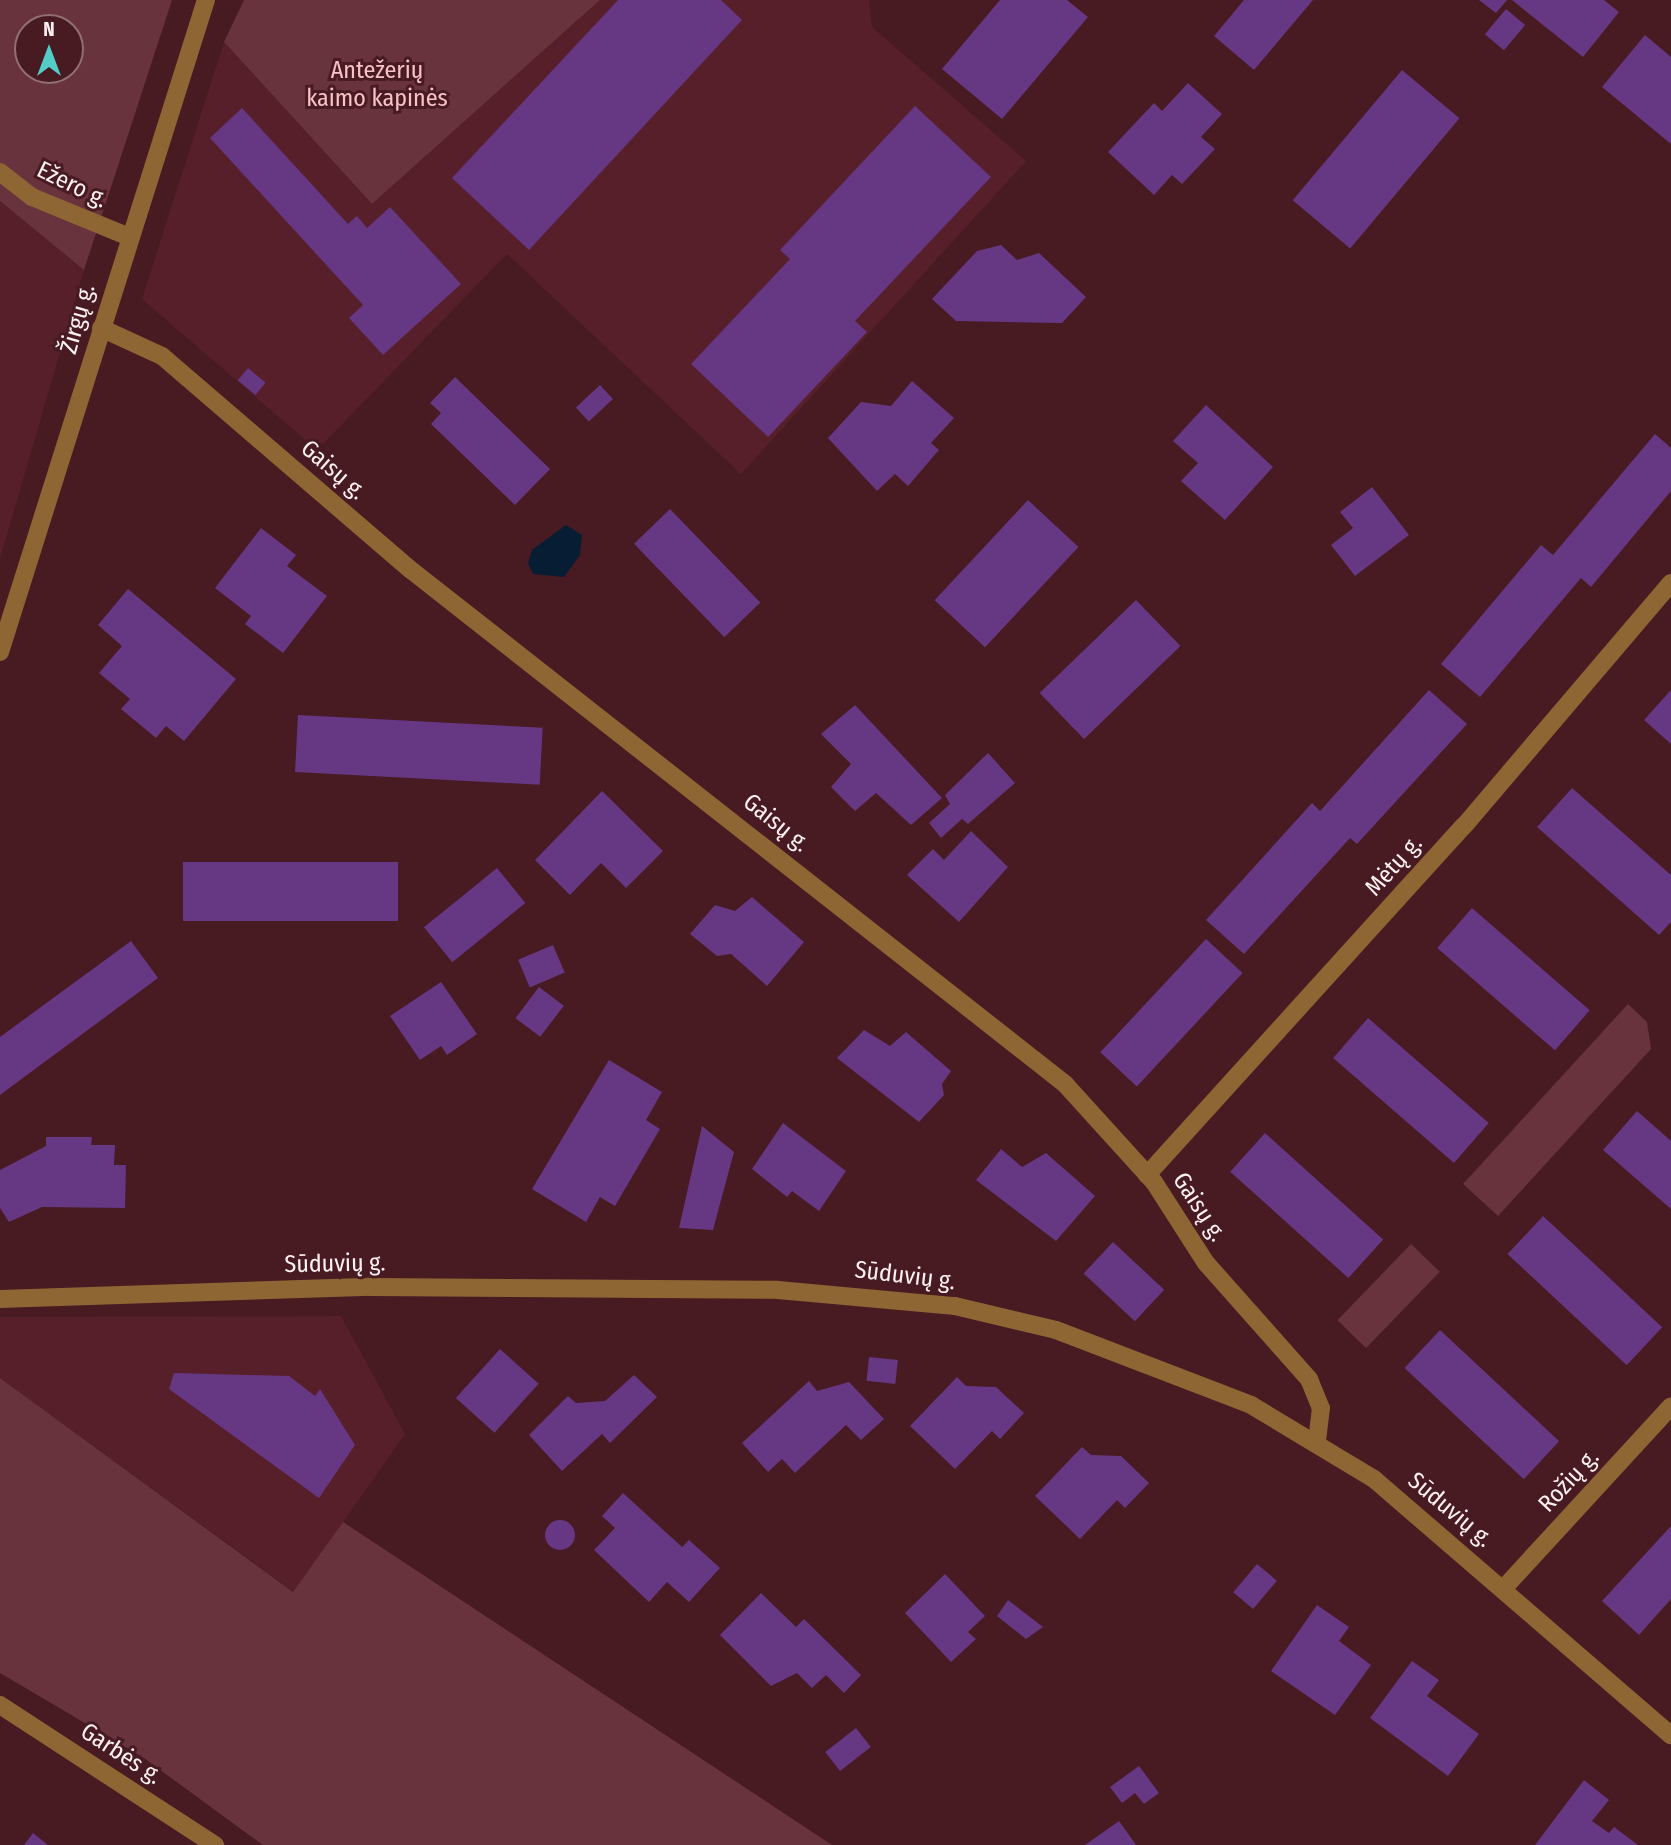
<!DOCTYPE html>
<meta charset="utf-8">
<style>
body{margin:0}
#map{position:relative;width:1671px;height:1845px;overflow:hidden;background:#481a22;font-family:"Fira Sans Condensed",sans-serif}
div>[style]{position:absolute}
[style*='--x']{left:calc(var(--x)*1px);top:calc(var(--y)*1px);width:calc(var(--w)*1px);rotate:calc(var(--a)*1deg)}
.built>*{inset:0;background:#561f2a}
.green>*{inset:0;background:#68333c;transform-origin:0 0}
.water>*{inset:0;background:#071d33}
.building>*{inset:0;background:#663783;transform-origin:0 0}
.round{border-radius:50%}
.minor>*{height:18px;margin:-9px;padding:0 9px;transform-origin:9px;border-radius:9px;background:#8e6633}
span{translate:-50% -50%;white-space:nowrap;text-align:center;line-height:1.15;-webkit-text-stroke:6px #481a22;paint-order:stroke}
.park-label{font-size:24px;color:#f8c1c7}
.street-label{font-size:24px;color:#fef1f2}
.north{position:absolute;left:14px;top:14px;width:70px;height:70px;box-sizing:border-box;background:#481a22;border:2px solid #917075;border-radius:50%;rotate:0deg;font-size:19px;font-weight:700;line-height:28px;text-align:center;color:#fef1f2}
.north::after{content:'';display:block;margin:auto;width:24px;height:32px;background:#54cdc8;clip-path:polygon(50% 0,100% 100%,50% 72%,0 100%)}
</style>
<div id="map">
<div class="built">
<i style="clip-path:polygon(600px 0,869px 0,872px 27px,1026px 161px,741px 474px,507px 254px,317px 450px,142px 299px,224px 42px,372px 204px)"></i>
<i style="clip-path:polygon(0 201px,84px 270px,0 559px)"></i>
<i style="clip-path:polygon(341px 1316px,405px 1434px,294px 1592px,0 1378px,0 1317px)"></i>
</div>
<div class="green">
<i style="clip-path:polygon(evenodd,0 0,172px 0,84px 270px,0 201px,0 0,28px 28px,70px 28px,70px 70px,28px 70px,28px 28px)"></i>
<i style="clip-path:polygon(244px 0,600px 0,372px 204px,224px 42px)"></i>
<i style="clip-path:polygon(1628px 1004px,1647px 1022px,1651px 1049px,1498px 1216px,1463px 1184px)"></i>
<i style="left:1411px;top:1244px;width:40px;height:106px;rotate:44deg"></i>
<i style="clip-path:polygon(0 1378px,293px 1592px,343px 1522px,832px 1845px,263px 1845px,141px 1756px,0 1673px)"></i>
</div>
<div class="water">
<i style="clip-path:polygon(566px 525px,582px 535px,580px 555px,564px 577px,533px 574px,528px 563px,532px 550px)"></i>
</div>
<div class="building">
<i style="clip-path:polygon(618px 0,721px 0,742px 20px,529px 250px,452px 178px)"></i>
<i style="clip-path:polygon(1000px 0,1067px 0,1088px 17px,1002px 119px,942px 69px)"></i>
<i style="clip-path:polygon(1244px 0,1313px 0,1254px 70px,1214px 36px)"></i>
<i style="clip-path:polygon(1479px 0,1507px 0,1496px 13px)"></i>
<i style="clip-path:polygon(1512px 0,1604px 0,1619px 12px,1583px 57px)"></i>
<i style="left:1506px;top:9px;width:25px;height:33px;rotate:40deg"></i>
<i style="clip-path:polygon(1645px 35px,1671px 57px,1671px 144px,1602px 87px)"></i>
<i style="left:1402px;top:70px;width:75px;height:170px;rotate:40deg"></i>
<i style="clip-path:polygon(1188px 83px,1222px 114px,1201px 137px,1215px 149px,1182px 184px,1172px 175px,1154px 195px,1108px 152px,1154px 103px,1162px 111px)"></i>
<i style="clip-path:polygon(915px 106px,991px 177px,855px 321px,867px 332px,768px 437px,691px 364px,790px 259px,780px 250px)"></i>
<i style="clip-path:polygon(242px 108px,348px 224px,357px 216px,367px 228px,390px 207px,461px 284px,383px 355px,349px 318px,363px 305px,210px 138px)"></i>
<i style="clip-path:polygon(1001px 245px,1017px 260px,1039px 253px,1086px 297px,1062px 323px,956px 321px,932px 299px,977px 251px)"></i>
<i style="left:248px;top:368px;width:23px;height:16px;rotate:40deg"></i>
<i style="clip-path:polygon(455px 377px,550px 469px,515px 505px,431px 424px,441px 413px,430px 403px)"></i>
<i style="clip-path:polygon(912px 381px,954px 418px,931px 443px,939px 450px,908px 486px,895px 474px,877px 491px,828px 438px,861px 402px,891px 406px)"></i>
<i style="left:600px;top:385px;width:19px;height:33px;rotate:47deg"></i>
<i style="clip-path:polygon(1206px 405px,1273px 467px,1225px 520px,1181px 481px,1198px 463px,1173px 441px)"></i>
<i style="clip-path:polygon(1655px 434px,1671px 448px,1671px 491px,1591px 587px,1581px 578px,1480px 697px,1441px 664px,1541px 545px,1553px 555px)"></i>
<i style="clip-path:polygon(1372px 487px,1409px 535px,1355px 576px,1331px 545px,1353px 528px,1340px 512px)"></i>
<i style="left:1028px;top:500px;width:69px;height:137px;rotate:43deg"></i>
<i style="left:670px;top:509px;width:130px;height:50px;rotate:46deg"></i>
<i style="clip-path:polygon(261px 528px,296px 555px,287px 566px,327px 596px,283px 653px,245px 624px,251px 616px,215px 588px)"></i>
<i style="clip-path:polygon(128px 589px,236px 679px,184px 741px,166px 726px,156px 738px,121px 709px,130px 699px,99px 673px,122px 646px,98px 625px)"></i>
<i style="left:1136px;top:600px;width:64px;height:134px;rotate:46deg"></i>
<i style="clip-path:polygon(1429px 690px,1467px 724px,1357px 844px,1350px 838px,1244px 954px,1206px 920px,1312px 803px,1320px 811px)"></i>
<i style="clip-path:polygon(1671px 690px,1671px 744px,1644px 720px)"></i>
<i style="clip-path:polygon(855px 705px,942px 798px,911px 825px,876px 793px,855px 811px,831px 787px,851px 764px,821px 734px)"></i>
<i style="left:298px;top:715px;width:245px;height:57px;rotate:3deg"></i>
<i style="clip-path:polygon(988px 753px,1015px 783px,968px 824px,962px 819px,941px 838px,929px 823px,950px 804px,945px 795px)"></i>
<i style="clip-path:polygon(1572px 788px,1671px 875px,1671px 922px,1659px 935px,1537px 827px)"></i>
<i style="clip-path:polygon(602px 791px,663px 851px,626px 888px,601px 863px,570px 895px,535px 860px)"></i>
<i style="clip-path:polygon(971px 831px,1008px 867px,959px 922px,907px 875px,933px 849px,944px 860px)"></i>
<i style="left:183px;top:862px;width:215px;height:59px"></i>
<i style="left:497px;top:868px;width:45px;height:94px;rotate:51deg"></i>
<i style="clip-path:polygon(752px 897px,804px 942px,767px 986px,731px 954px,717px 956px,690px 934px,715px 905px,735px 911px)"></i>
<i style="left:1472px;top:908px;width:156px;height:53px;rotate:41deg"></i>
<i style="left:1206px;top:939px;width:50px;height:155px;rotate:43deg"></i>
<i style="clip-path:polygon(131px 941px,158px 978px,0 1095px,0 1037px)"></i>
<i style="left:553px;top:945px;width:30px;height:38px;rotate:67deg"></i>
<i style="clip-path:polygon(441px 982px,477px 1034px,447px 1055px,441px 1046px,420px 1060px,390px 1016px)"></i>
<i style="left:539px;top:987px;width:31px;height:39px;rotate:37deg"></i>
<i style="left:1368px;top:1018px;width:160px;height:53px;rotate:41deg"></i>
<i style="clip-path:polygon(864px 1030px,890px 1046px,906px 1032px,951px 1071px,942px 1084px,944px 1095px,919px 1122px,837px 1058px)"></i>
<i style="clip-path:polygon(609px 1060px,662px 1092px,646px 1120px,660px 1129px,615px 1206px,600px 1197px,586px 1222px,532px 1189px)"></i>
<i style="clip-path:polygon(1637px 1111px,1671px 1141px,1671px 1209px,1603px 1150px)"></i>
<i style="clip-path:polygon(783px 1123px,846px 1171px,819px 1211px,792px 1191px,787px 1197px,752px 1169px)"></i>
<i style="clip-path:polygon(702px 1126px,734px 1152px,713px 1230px,679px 1228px)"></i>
<i style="left:1265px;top:1133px;width:159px;height:52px;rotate:42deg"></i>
<i style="clip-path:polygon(46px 1137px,92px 1137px,91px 1145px,115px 1145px,114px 1165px,126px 1165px,125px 1208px,42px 1207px,9px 1222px,0 1208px,0 1170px,46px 1146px)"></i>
<i style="clip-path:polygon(1001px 1149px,1022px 1167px,1046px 1153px,1095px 1196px,1056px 1241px,976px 1180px)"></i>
<i style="left:1543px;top:1216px;width:163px;height:52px;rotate:43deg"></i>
<i style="left:1113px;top:1242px;width:70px;height:43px;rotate:43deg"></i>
<i style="left:1440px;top:1330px;width:163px;height:52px;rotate:43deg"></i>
<i style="left:500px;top:1349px;width:52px;height:66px;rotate:42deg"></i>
<i style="left:869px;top:1357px;width:29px;height:24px;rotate:6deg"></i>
<i style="clip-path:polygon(174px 1373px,289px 1376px,315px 1396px,320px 1389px,355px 1445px,319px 1498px,169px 1389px)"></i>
<i style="clip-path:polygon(634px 1375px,657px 1397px,610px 1443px,602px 1434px,562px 1471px,529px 1435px,568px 1396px,576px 1403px,605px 1401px)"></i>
<i style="clip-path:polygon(957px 1377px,966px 1386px,996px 1387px,1024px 1413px,1000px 1439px,992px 1431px,955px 1469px,910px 1426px)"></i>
<i style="clip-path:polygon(809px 1381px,817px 1391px,849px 1382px,884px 1419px,861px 1440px,846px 1425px,795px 1473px,782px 1459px,768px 1472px,742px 1443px)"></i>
<i style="clip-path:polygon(1082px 1447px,1091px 1455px,1121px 1456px,1149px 1483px,1125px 1508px,1117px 1500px,1080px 1539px,1035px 1496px)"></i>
<i style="clip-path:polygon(623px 1493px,682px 1547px,689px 1540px,720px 1568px,689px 1602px,667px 1582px,649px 1602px,594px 1550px,615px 1528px,602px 1516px)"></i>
<i class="round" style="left:545px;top:1520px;width:30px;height:30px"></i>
<i style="clip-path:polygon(1671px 1526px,1671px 1599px,1639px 1635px,1602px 1601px)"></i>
<i style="left:1257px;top:1564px;width:26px;height:37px;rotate:40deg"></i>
<i style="clip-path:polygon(945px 1574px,985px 1616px,968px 1632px,976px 1639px,951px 1662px,905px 1613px)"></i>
<i style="clip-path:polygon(761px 1593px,796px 1627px,804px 1619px,861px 1675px,844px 1693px,826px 1675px,812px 1688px,797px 1673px,771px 1686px,720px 1635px)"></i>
<i style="clip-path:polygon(1008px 1600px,1043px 1627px,1026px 1639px,997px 1616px)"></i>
<i style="clip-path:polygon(1317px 1605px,1349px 1627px,1339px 1641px,1371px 1665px,1335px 1715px,1271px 1671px)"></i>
<i style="clip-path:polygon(1412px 1661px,1439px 1680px,1427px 1696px,1479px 1734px,1448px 1776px,1370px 1718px)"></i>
<i style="left:856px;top:1728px;width:24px;height:39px;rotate:52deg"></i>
<i style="clip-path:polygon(1139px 1766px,1159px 1793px,1144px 1804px,1135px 1793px,1122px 1803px,1110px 1787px)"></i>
<i style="clip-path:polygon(1584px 1780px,1609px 1800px,1592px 1821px,1609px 1833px,1614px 1827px,1638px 1845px,1535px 1845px)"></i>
<i style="clip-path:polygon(1119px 1821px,1136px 1845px,1085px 1845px)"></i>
<i style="clip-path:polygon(33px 1833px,48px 1845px,24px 1845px)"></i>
</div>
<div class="minor">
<i style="--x:0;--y:172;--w:41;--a:38"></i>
<i style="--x:32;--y:197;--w:103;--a:22.3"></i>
<i style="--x:101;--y:328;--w:67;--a:24.7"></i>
<i style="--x:162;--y:356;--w:328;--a:40.7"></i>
<i style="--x:411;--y:570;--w:832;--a:38.16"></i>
<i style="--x:1065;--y:1084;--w:132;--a:47.8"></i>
<i style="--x:1154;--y:1182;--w:96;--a:57.3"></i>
<i style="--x:1206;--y:1263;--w:155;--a:48.4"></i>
<i style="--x:1309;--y:1379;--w:31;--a:68"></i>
<i style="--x:1321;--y:1408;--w:34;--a:97"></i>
<i style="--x:0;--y:652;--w:684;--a:-72.47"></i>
<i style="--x:1147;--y:1175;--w:471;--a:-47.8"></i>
<i style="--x:1464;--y:826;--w:319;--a:-49.6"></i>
<i style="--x:0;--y:1299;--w:371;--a:-1.9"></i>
<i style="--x:371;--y:1287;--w:407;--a:0.4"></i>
<i style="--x:778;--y:1290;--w:178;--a:5.2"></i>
<i style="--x:955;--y:1306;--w:104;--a:13.4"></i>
<i style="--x:1056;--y:1330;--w:209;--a:21"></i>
<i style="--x:1251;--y:1405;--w:144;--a:31"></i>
<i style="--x:1374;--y:1479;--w:392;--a:40.8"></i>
<i style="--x:1503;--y:1589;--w:248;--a:-47.4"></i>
<i style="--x:0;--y:1705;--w:257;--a:33.1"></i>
</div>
<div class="park-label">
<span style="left:377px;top:85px">Antežerių<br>kaimo kapinės</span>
</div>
<div class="street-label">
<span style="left:72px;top:185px;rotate:26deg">Ežero g.</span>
<span style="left:78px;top:319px;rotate:-74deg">Žirgų g.</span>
<span style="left:333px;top:470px;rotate:41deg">Gaisų g.</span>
<span style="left:776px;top:823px;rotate:39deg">Gaisų g.</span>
<span style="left:1394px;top:866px;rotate:-48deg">Mėtų g.</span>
<span style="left:1199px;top:1207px;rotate:57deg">Gaisų g.</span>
<span style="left:335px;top:1264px;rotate:-1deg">Sūduvių g.</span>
<span style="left:905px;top:1276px;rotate:7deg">Sūduvių g.</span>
<span style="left:1569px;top:1481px;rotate:-47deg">Rožių g.</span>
<span style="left:1450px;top:1510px;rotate:40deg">Sūduvių g.</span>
<span style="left:121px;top:1754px;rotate:33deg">Garbės g.</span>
</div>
<div class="north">N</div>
</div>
